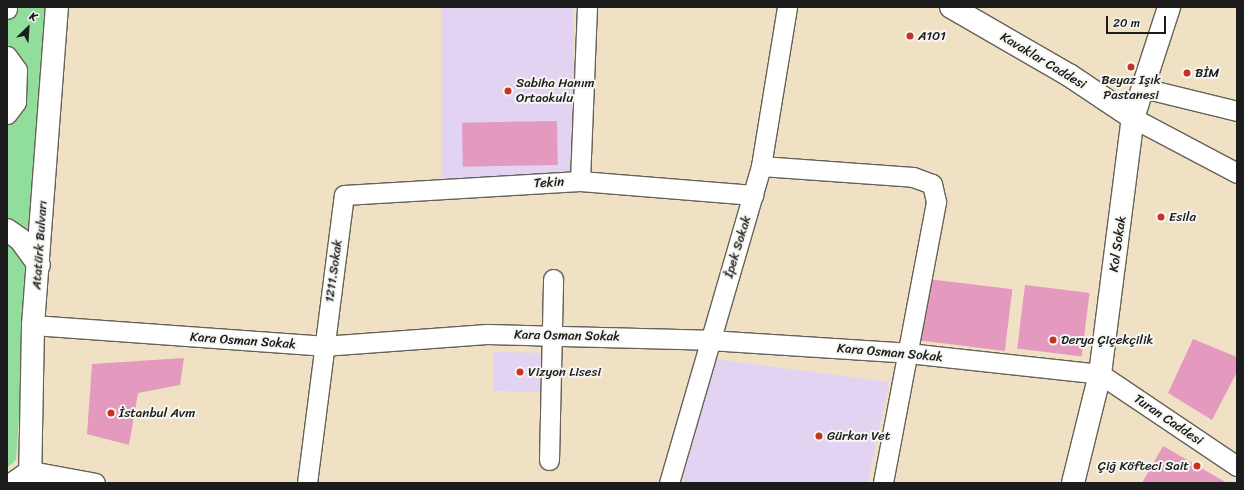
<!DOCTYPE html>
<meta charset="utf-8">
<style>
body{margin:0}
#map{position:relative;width:1244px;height:490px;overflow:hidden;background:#f0e1c5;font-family:Sriracha,sans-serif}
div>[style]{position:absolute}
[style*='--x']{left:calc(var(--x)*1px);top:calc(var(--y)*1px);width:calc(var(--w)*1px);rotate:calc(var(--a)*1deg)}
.built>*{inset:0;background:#e3d3f2;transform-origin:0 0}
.green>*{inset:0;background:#91de9c}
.building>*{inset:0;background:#e499bf;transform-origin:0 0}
.roads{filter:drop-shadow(1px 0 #666157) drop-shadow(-1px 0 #666157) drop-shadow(0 1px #666157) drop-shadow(0 -1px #666157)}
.street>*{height:19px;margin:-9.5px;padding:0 9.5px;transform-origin:9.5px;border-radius:9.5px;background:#fff}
.secondary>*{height:22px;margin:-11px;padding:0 11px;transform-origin:11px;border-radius:11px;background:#fff}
.primary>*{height:22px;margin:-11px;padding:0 11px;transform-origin:11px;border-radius:11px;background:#fff}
.dots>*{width:11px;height:11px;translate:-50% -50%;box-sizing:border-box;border:2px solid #f6f6f2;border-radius:50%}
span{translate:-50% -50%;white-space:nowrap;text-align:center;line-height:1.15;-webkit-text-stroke:4px #f6f6f2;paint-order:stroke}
.poi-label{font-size:13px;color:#1c1c1c}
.left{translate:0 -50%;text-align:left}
.right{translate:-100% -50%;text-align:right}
.street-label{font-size:13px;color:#1c1c1c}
.frame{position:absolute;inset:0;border:8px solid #1c1c1c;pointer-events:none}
.north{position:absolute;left:8px;top:8px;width:40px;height:40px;-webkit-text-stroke:3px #f6f6f2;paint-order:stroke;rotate:25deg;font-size:11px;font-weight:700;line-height:16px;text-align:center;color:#1c1c1c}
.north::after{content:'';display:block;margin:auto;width:14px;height:18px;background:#1c1c1c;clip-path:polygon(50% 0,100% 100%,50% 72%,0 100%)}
.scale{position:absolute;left:1106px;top:16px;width:60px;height:18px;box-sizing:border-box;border:2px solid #1c1c1c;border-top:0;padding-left:5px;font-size:12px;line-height:14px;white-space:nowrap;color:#1c1c1c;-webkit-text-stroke:3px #f6f6f2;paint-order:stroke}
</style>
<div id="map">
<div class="built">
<i style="left:441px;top:7px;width:133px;height:172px"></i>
<i style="left:494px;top:352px;width:53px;height:39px;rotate:1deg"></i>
<i style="clip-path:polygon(714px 359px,889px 382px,868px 483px,682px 483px)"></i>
</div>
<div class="green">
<i style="clip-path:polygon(7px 7px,48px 7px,16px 460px,7px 468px)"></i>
</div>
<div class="building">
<i style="left:557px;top:121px;width:44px;height:95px;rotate:89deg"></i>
<i style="left:928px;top:279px;width:85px;height:62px;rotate:7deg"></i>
<i style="left:1025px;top:285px;width:65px;height:64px;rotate:7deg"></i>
<i style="clip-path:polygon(1193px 339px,1237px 357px,1237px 372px,1212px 420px,1168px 393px)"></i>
<i style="clip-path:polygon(184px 358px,180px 385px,138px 393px,129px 445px,87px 434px,92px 364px)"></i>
<i style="clip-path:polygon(1163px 446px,1227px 483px,1142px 483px)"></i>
</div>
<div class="roads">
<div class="street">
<i style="--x:7;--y:9;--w:2;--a:-90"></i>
<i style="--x:7;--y:56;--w:17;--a:54"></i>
<i style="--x:17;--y:70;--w:32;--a:92"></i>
<i style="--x:16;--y:102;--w:15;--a:127"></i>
<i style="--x:1143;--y:88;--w:97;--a:13.7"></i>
<i style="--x:1133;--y:118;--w:118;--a:27.9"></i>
<i style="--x:761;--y:166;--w:152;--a:4.1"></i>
<i style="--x:913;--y:177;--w:20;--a:20"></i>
<i style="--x:932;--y:184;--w:18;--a:77"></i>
<i style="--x:936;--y:202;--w:286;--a:100.7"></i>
<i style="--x:580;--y:181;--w:174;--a:-87.7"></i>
<i style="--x:33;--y:325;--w:291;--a:4.1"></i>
<i style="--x:323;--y:346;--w:164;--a:-4.2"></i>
<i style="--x:487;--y:334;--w:222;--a:1.5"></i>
<i style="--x:709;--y:340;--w:199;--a:3.7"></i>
<i style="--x:908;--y:353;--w:193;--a:6.2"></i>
<i style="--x:1100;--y:374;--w:165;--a:33.9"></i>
<i style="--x:549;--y:460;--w:181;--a:-88.7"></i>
<i style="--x:31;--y:471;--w:65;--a:10.6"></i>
<i style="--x:307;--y:483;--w:290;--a:-82.7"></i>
<i style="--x:344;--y:195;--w:236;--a:-3.4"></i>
<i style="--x:580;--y:181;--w:174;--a:4.6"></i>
<i style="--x:669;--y:483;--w:330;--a:-73.8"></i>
<i style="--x:761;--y:166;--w:161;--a:-80.7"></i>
</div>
<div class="secondary">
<i style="--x:951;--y:7;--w:136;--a:30"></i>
<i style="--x:1069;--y:75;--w:77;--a:33.9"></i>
<i style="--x:7;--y:230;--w:16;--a:35"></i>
<i style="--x:20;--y:239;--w:32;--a:54"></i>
<i style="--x:14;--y:483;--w:21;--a:-35"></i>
<i style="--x:1073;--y:483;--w:112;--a:-76.1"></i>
<i style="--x:1100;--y:374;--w:258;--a:-82.7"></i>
<i style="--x:1133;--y:118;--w:117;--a:-72"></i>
</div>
<div class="primary">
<i style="--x:30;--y:483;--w:158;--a:-88.9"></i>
<i style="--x:33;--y:325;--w:319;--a:-85.7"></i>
</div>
</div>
<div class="dots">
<i style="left:910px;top:36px;background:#c8321e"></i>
<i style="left:1131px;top:67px;background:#c8321e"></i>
<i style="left:1187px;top:73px;background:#c8321e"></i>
<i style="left:508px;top:91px;background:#c8321e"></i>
<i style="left:1161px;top:217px;background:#c8321e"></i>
<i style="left:1053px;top:340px;background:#c8321e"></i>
<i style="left:520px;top:372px;background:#c8321e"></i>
<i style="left:111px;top:413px;background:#c8321e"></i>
<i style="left:819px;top:436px;background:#c8321e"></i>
<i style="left:1197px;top:466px;background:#c8321e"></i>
</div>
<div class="poi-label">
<span class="left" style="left:918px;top:36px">A101</span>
<span class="left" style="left:1195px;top:73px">BİM</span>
<span style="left:1131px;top:88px">Beyaz Işık<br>Pastanesi</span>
<span class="left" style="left:516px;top:91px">Sabiha Hanım<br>Ortaokulu</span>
<span class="left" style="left:1169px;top:217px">Esila</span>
<span class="left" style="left:1061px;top:340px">Derya Çiçekçilik</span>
<span class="left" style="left:528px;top:372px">Vizyon Lisesi</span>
<span class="left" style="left:119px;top:413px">İstanbul Avm</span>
<span class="left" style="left:827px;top:436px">Gürkan Vet</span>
<span class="right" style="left:1189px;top:466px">Çiğ Köfteci Sait</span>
</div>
<div class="street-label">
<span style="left:1043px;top:61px;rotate:31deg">Kavaklar Caddesi</span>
<span style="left:549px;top:183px;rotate:-3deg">Tekin</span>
<span style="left:1118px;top:244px;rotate:-82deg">Kol Sokak</span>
<span style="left:40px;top:245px;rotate:-86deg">Atatürk Bulvarı</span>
<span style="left:738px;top:247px;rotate:-73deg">İpek Sokak</span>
<span style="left:334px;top:271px;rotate:-82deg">1211.Sokak</span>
<span style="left:567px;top:336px;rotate:1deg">Kara Osman Sokak</span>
<span style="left:243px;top:341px;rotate:4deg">Kara Osman Sokak</span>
<span style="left:890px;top:353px;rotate:5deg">Kara Osman Sokak</span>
<span style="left:1168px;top:420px;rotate:34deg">Turan Caddesi</span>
</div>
<div class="frame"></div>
<div class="north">K</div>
<div class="scale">20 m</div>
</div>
